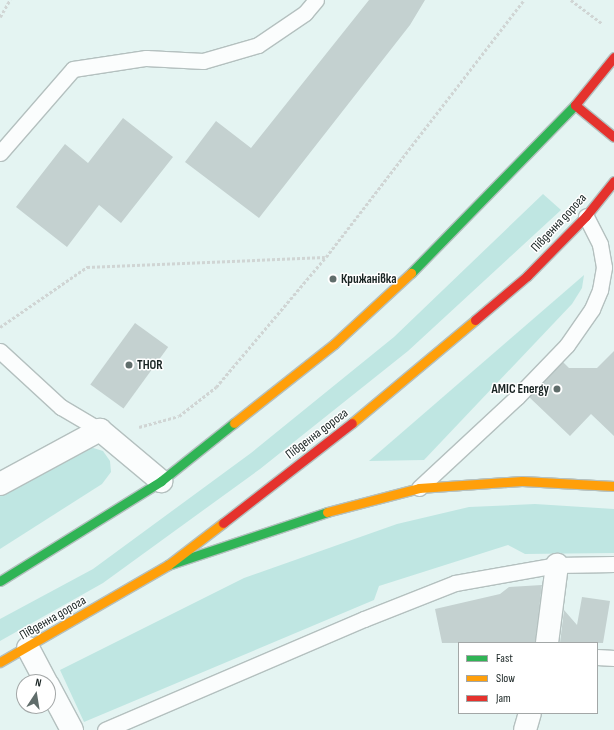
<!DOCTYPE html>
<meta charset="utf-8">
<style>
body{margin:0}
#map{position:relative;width:614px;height:730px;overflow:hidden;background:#e4f4f2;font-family:"Sofia Sans Condensed",sans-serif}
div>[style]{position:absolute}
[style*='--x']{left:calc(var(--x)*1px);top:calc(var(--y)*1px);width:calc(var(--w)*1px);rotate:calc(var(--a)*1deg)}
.green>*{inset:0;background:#bfe6e2}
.building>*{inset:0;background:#c4d1d0;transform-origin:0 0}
.path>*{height:2.5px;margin-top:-1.25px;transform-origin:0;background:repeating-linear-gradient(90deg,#d0d5d4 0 3px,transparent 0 5px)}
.roads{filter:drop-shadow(1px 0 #b4c0bf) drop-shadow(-1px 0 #b4c0bf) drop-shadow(0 1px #b4c0bf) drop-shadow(0 -1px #b4c0bf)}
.lane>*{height:15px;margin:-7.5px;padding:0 7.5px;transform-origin:7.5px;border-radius:7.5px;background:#fbfdfd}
.street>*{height:22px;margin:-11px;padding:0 11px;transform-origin:11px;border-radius:11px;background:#fbfdfd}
.fast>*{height:9px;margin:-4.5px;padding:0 4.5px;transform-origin:4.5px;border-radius:4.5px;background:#30b455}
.slow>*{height:9px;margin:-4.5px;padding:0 4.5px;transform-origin:4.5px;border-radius:4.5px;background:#ff9f0a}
.jam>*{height:9px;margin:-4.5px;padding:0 4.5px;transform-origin:4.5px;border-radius:4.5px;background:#e5322d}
.dots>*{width:11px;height:11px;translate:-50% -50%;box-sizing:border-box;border:2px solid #fff;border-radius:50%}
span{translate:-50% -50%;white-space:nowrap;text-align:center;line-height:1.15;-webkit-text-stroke:3px #fff;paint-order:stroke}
.street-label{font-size:13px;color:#192423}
.poi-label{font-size:13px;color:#192423;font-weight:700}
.left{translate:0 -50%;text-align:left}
.right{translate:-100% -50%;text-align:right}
.legend{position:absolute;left:458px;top:642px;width:140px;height:72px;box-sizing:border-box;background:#fff;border:1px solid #a3a7a7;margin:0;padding:5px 7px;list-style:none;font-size:12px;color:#192423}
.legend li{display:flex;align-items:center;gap:8px;height:20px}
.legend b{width:20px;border:1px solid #a3a7a7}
.north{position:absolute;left:16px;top:674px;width:40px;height:40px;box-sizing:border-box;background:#fff;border:1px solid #a3a7a7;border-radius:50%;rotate:12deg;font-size:11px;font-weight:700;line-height:16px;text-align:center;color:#192423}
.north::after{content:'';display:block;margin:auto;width:14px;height:18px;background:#606d6b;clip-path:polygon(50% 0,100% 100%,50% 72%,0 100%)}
</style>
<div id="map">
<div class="green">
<i style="clip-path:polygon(543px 194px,561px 210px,408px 351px,260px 469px,103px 583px,0 641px,0 619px,93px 569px,251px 453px,394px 337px)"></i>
<i style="clip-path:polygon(584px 275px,582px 288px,572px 304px,424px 460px,369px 461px)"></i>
<i style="clip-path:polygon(87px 446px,103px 451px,110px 461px,111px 472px,102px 484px,0 549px,0 496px)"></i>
<i style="clip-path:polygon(535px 504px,614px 509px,614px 553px,525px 554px,508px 545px,379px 586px,374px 600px,84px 722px,60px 670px,244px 578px,397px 524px,469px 507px)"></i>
</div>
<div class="building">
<i style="clip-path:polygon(369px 0,425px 0,410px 25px,259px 218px,185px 162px,216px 121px,251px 148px)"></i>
<i style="clip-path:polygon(123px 118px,173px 157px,121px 223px,99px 205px,67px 247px,16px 207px,65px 144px,88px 163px)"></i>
<i style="left:135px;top:323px;width:41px;height:76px;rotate:36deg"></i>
<i style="clip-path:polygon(614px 351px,614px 436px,591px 414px,570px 436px,529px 397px,563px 362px,569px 368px,597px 368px)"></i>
<i style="clip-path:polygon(542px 585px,535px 643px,442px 643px,435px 609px,500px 594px,509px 587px)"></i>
<i style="clip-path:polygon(582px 597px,610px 601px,603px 643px,560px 643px,564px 610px,577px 625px)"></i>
</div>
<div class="path">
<i style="--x:571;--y:0;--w:39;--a:37"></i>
<i style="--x:0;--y:17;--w:20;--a:-60"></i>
<i style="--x:0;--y:327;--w:106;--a:-34.6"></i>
<i style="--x:87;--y:267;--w:238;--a:-2.4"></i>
<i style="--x:139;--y:427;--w:41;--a:-15.4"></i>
<i style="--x:179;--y:416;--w:47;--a:-38.1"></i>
<i style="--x:216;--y:387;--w:170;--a:-49.8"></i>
<i style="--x:326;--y:257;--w:324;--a:-52.4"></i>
</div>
<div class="roads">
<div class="lane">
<i style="--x:0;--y:153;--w:111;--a:-49"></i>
<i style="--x:73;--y:69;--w:74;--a:-8.6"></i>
<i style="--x:146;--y:58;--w:57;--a:3"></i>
<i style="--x:203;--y:61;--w:57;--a:-16.2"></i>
<i style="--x:258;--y:45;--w:57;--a:-34.2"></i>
<i style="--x:305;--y:13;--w:17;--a:-50"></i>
<i style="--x:0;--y:351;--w:83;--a:42.6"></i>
<i style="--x:61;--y:407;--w:45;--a:30.5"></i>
<i style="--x:419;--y:488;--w:134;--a:-42.9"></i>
<i style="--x:517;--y:397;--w:72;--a:-46.1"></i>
<i style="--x:567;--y:345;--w:44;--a:-55.2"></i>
<i style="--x:592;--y:309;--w:21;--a:-67"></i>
<i style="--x:600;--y:290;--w:23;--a:-80"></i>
<i style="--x:604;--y:267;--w:23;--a:-100"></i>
<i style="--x:600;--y:244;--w:31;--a:-117"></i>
<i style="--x:597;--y:657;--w:17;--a:3"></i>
<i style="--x:105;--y:730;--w:282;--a:-23.2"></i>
<i style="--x:364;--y:619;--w:98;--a:-21.6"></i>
<i style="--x:455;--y:583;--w:104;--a:-10"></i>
<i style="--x:557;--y:565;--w:57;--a:-1"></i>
</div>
<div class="street">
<i style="--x:0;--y:484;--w:114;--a:-28.4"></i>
<i style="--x:100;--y:430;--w:80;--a:39.9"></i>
<i style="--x:547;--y:643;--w:79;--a:-82.7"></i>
<i style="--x:28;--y:648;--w:38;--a:62"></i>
<i style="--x:48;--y:685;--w:51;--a:61.9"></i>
<i style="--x:525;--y:730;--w:18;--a:-74"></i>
</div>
<div class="fast">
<i style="--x:411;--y:273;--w:235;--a:-45.7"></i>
<i style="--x:168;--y:565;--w:168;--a:-18.4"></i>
<i style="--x:0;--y:581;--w:190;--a:-31.8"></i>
<i style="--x:161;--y:481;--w:93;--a:-38.5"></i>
</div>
<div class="slow">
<i style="--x:234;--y:423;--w:127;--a:-38.3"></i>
<i style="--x:334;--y:344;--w:105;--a:-42.7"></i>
<i style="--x:352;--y:423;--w:160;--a:-39.9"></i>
<i style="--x:327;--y:512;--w:95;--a:-14.6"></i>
<i style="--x:419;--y:488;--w:103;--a:-3.9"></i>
<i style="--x:522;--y:481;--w:92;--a:3.1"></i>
<i style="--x:0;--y:662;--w:194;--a:-30"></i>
<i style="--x:168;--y:565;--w:69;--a:-37.4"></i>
</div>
<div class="jam">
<i style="--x:614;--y:57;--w:62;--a:129.1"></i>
<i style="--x:575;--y:105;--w:50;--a:39.4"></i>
<i style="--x:475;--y:320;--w:68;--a:-40.2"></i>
<i style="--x:527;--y:276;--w:84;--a:-45.5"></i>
<i style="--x:586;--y:216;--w:45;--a:-51.3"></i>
<i style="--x:223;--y:523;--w:163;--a:-37.8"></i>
</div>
</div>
<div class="dots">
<i style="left:333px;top:279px;background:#606d6b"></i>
<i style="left:129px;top:365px;background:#606d6b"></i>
<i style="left:557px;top:389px;background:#606d6b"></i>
</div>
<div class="street-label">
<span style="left:559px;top:223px;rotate:-47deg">Південна дорога</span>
<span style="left:317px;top:434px;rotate:-37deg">Південна дорога</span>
<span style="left:53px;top:618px;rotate:-30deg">Південна дорога</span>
</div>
<div class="poi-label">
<span class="left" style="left:341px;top:279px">Крижанівка</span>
<span class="left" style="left:137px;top:365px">THOR</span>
<span class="right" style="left:549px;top:389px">AMIC Energy</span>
</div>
<ul class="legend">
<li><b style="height:5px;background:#30b455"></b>Fast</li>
<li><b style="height:5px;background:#ff9f0a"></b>Slow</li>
<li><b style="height:5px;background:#e5322d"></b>Jam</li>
</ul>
<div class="north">N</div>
</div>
